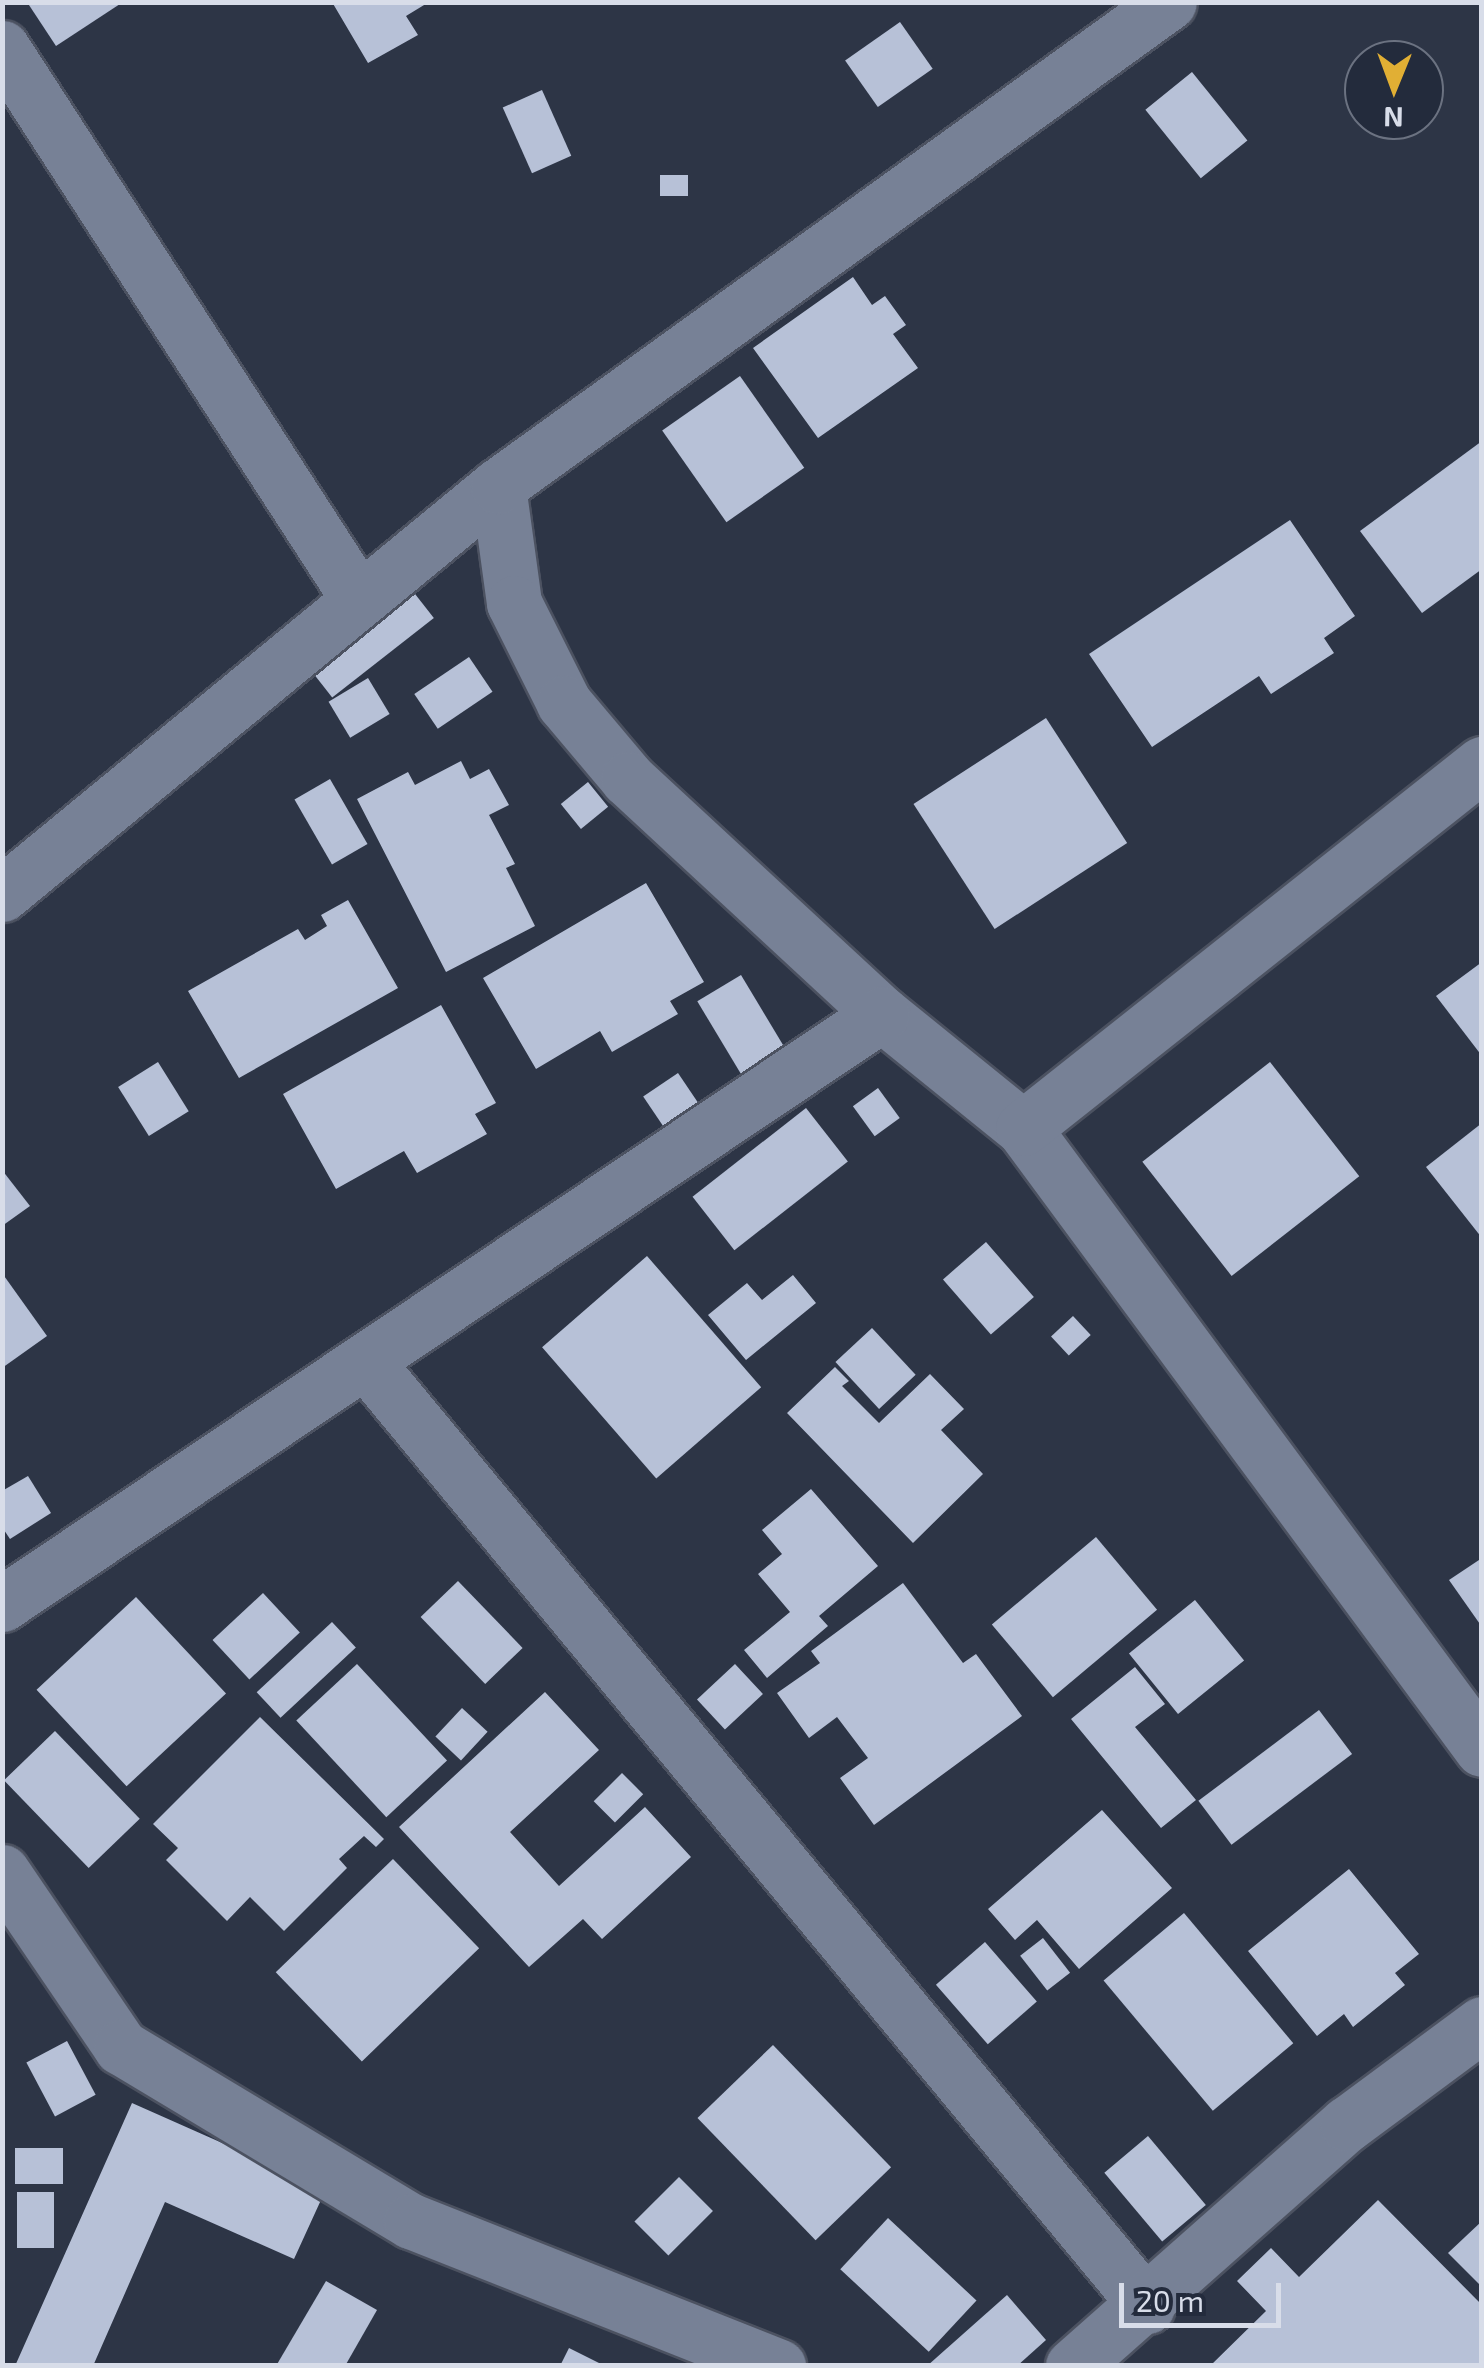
<!DOCTYPE html>
<style>
body{margin:0}
#map{position:relative;width:1484px;height:2368px;overflow:hidden;background:#2d3546;font-family:"Exo 2",sans-serif}
div>[style]{position:absolute}
[style*='--x']{left:calc(var(--x)*1px);top:calc(var(--y)*1px);width:calc(var(--w)*1px);rotate:calc(var(--a)*1deg)}
.building>*{inset:0;background:#b7c1d7;transform-origin:0 0}
.roads{filter:drop-shadow(2px 0 #4c5261) drop-shadow(-2px 0 #4c5261) drop-shadow(0 2px #4c5261) drop-shadow(0 -2px #4c5261)}
.street>*{height:55px;margin:-27.5px;padding:0 27.5px;transform-origin:27.5px;border-radius:27.5px;background:#778196}
span{translate:-50% -50%;white-space:nowrap;text-align:center;line-height:1.15;-webkit-text-stroke:10px #232b3c;paint-order:stroke}
.frame{position:absolute;inset:0;border:5px solid #d8dde9;pointer-events:none}
.north{position:absolute;left:1344px;top:40px;width:100px;height:100px;box-sizing:border-box;background:#232b3c;border:2px solid #6b7281;border-radius:50%;rotate:181deg;font-size:28px;font-weight:700;line-height:40px;text-align:center;color:#d8dde9}
.north::after{content:'';display:block;margin:auto;width:35px;height:45px;background:#e1af34;clip-path:polygon(50% 0,100% 100%,50% 72%,0 100%)}
.scale{position:absolute;left:1119px;top:2283px;width:162px;height:45px;box-sizing:border-box;border:5px solid #d8dde9;border-top:0;padding-left:12px;font-size:30px;line-height:35px;white-space:nowrap;color:#d8dde9;-webkit-text-stroke:8px #232b3c;paint-order:stroke}
</style>
<div id="map">
<div class="building">
<i style="clip-path:polygon(27px 2px,123px 2px,56px 46px)"></i>
<i style="clip-path:polygon(332px 2px,429px 2px,406px 16px,418px 35px,368px 63px)"></i>
<i style="left:900px;top:22px;width:57px;height:67px;rotate:55deg"></i>
<i style="left:1192px;top:72px;width:88px;height:60px;rotate:51deg"></i>
<i style="left:542px;top:90px;width:72px;height:43px;rotate:66deg"></i>
<i style="left:660px;top:175px;width:28px;height:21px"></i>
<i style="clip-path:polygon(853px 277px,872px 305px,885px 296px,906px 325px,893px 334px,918px 368px,818px 438px,753px 348px)"></i>
<i style="left:740px;top:376px;width:112px;height:95px;rotate:55deg"></i>
<i style="clip-path:polygon(1482px 441px,1482px 569px,1422px 613px,1360px 531px)"></i>
<i style="clip-path:polygon(1290px 520px,1355px 616px,1324px 638px,1334px 653px,1271px 694px,1259px 676px,1152px 747px,1089px 654px)"></i>
<i style="left:408px;top:585px;width:42px;height:129px;rotate:52deg"></i>
<i style="left:469px;top:657px;width:42px;height:66px;rotate:56deg"></i>
<i style="left:368px;top:678px;width:42px;height:46px;rotate:59deg"></i>
<i style="left:1046px;top:718px;width:149px;height:158px;rotate:57deg"></i>
<i style="clip-path:polygon(461px 761px,470px 779px,489px 769px,509px 805px,489px 815px,515px 864px,506px 868px,535px 926px,446px 972px,357px 799px,408px 772px,415px 785px)"></i>
<i style="left:330px;top:779px;width:75px;height:41px;rotate:60deg"></i>
<i style="left:588px;top:782px;width:32px;height:35px;rotate:51deg"></i>
<i style="clip-path:polygon(646px 883px,704px 982px,670px 1001px,678px 1014px,612px 1052px,600px 1031px,536px 1069px,483px 978px)"></i>
<i style="clip-path:polygon(348px 900px,398px 988px,239px 1078px,188px 991px,298px 929px,305px 940px,327px 926px,321px 915px)"></i>
<i style="clip-path:polygon(1482px 962px,1482px 1056px,1436px 996px)"></i>
<i style="left:741px;top:975px;width:91px;height:51px;rotate:59deg"></i>
<i style="clip-path:polygon(441px 1005px,496px 1103px,475px 1114px,487px 1134px,417px 1173px,404px 1151px,336px 1189px,283px 1094px)"></i>
<i style="left:158px;top:1062px;width:58px;height:47px;rotate:58deg"></i>
<i style="left:1270px;top:1062px;width:145px;height:162px;rotate:52deg"></i>
<i style="left:678px;top:1073px;width:54px;height:42px;rotate:56deg"></i>
<i style="left:878px;top:1088px;width:37px;height:31px;rotate:54deg"></i>
<i style="left:806px;top:1108px;width:68px;height:144px;rotate:52deg"></i>
<i style="clip-path:polygon(1482px 1123px,1482px 1238px,1426px 1167px)"></i>
<i style="clip-path:polygon(2px 1170px,30px 1206px,2px 1226px)"></i>
<i style="left:986px;top:1242px;width:73px;height:57px;rotate:49deg"></i>
<i style="left:647px;top:1256px;width:174px;height:139px;rotate:49deg"></i>
<i style="clip-path:polygon(2px 1273px,47px 1336px,2px 1368px)"></i>
<i style="clip-path:polygon(793px 1275px,816px 1303px,746px 1360px,708px 1315px,747px 1283px,762px 1300px)"></i>
<i style="left:1073px;top:1316px;width:26px;height:30px;rotate:47deg"></i>
<i style="left:872px;top:1328px;width:64px;height:50px;rotate:47deg"></i>
<i style="clip-path:polygon(835px 1367px,849px 1381px,842px 1386px,879px 1423px,930px 1374px,964px 1409px,941px 1430px,983px 1474px,913px 1543px,787px 1413px)"></i>
<i style="clip-path:polygon(28px 1476px,51px 1513px,10px 1539px,2px 1527px,2px 1491px)"></i>
<i style="clip-path:polygon(811px 1489px,878px 1566px,819px 1616px,828px 1626px,767px 1678px,744px 1650px,790px 1612px,758px 1574px,782px 1554px,762px 1530px)"></i>
<i style="left:1096px;top:1537px;width:95px;height:136px;rotate:50deg"></i>
<i style="clip-path:polygon(1482px 1558px,1482px 1627px,1449px 1580px)"></i>
<i style="left:458px;top:1581px;width:93px;height:52px;rotate:46deg"></i>
<i style="clip-path:polygon(903px 1583px,963px 1663px,976px 1654px,1022px 1716px,874px 1825px,840px 1778px,868px 1758px,837px 1717px,809px 1738px,777px 1693px,820px 1663px,811px 1651px)"></i>
<i style="left:263px;top:1593px;width:54px;height:69px;rotate:47deg"></i>
<i style="left:136px;top:1597px;width:132px;height:136px;rotate:47deg"></i>
<i style="left:1195px;top:1600px;width:78px;height:85px;rotate:51deg"></i>
<i style="left:332px;top:1622px;width:35px;height:103px;rotate:47deg"></i>
<i style="left:357px;top:1664px;width:132px;height:83px;rotate:47deg"></i>
<i style="left:735px;top:1664px;width:41px;height:52px;rotate:47deg"></i>
<i style="clip-path:polygon(1135px 1667px,1165px 1704px,1135px 1727px,1196px 1800px,1161px 1828px,1071px 1719px)"></i>
<i style="clip-path:polygon(545px 1692px,599px 1750px,510px 1832px,559px 1886px,645px 1807px,691px 1857px,602px 1939px,583px 1919px,529px 1967px,399px 1827px)"></i>
<i style="left:462px;top:1708px;width:35px;height:39px;rotate:43deg"></i>
<i style="left:1319px;top:1710px;width:55px;height:151px;rotate:53deg"></i>
<i style="clip-path:polygon(260px 1717px,384px 1839px,376px 1847px,364px 1836px,339px 1859px,347px 1868px,284px 1931px,250px 1897px,227px 1921px,166px 1860px,178px 1848px,153px 1824px)"></i>
<i style="left:55px;top:1731px;width:122px;height:71px;rotate:46deg"></i>
<i style="left:622px;top:1773px;width:30px;height:40px;rotate:45deg"></i>
<i style="clip-path:polygon(1102px 1810px,1172px 1888px,1079px 1969px,1037px 1920px,1015px 1940px,988px 1909px)"></i>
<i style="left:393px;top:1859px;width:124px;height:163px;rotate:46deg"></i>
<i style="clip-path:polygon(1349px 1869px,1419px 1954px,1395px 1973px,1405px 1985px,1353px 2027px,1344px 2014px,1317px 2036px,1248px 1951px)"></i>
<i style="left:1184px;top:1913px;width:170px;height:105px;rotate:50deg"></i>
<i style="left:1043px;top:1938px;width:44px;height:29px;rotate:52deg"></i>
<i style="left:985px;top:1942px;width:79px;height:65px;rotate:49deg"></i>
<i style="left:67px;top:2041px;width:61px;height:46px;rotate:62deg"></i>
<i style="left:773px;top:2045px;width:170px;height:105px;rotate:46deg"></i>
<i style="clip-path:polygon(132px 2103px,326px 2189px,294px 2259px,165px 2202px,93px 2366px,15px 2366px)"></i>
<i style="left:1148px;top:2136px;width:90px;height:57px;rotate:50deg"></i>
<i style="left:63px;top:2148px;width:36px;height:48px;rotate:90deg"></i>
<i style="left:679px;top:2177px;width:48px;height:63px;rotate:45deg"></i>
<i style="left:17px;top:2192px;width:37px;height:56px"></i>
<i style="clip-path:polygon(1378px 2200px,1482px 2305px,1482px 2366px,1210px 2366px,1266px 2311px,1237px 2281px,1271px 2248px,1299px 2277px)"></i>
<i style="left:888px;top:2218px;width:121px;height:70px;rotate:43deg"></i>
<i style="clip-path:polygon(1482px 2221px,1482px 2287px,1448px 2253px)"></i>
<i style="clip-path:polygon(326px 2281px,377px 2310px,345px 2366px,276px 2366px)"></i>
<i style="clip-path:polygon(1007px 2295px,1046px 2340px,1017px 2366px,927px 2366px)"></i>
<i style="clip-path:polygon(569px 2348px,605px 2366px,560px 2366px)"></i>
</div>
<div class="roads">
<div class="street">
<i style="--x:2;--y:48;--w:655;--a:57.09"></i>
<i style="--x:498;--y:486;--w:118;--a:82.2"></i>
<i style="--x:514;--y:603;--w:112;--a:63.4"></i>
<i style="--x:564;--y:703;--w:99;--a:49.9"></i>
<i style="--x:628;--y:779;--w:346;--a:42.8"></i>
<i style="--x:882;--y:1014;--w:181;--a:39"></i>
<i style="--x:1023;--y:1128;--w:772;--a:53.53"></i>
<i style="--x:2;--y:894;--w:642;--a:-39.44"></i>
<i style="--x:498;--y:486;--w:827;--a:-35.8"></i>
<i style="--x:1023;--y:1128;--w:586;--a:-38.42"></i>
<i style="--x:367;--y:1363;--w:1224;--a:50.4"></i>
<i style="--x:2;--y:1604;--w:1059;--a:-33.84"></i>
<i style="--x:2;--y:1872;--w:212;--a:55.8"></i>
<i style="--x:121;--y:2047;--w:338;--a:31"></i>
<i style="--x:411;--y:2221;--w:395;--a:21.6"></i>
<i style="--x:1073;--y:2366;--w:366;--a:-41.5"></i>
<i style="--x:1347;--y:2124;--w:168;--a:-36.5"></i>
</div>
</div>
<div class="frame"></div>
<div class="north">N</div>
<div class="scale">20 m</div>
</div>
